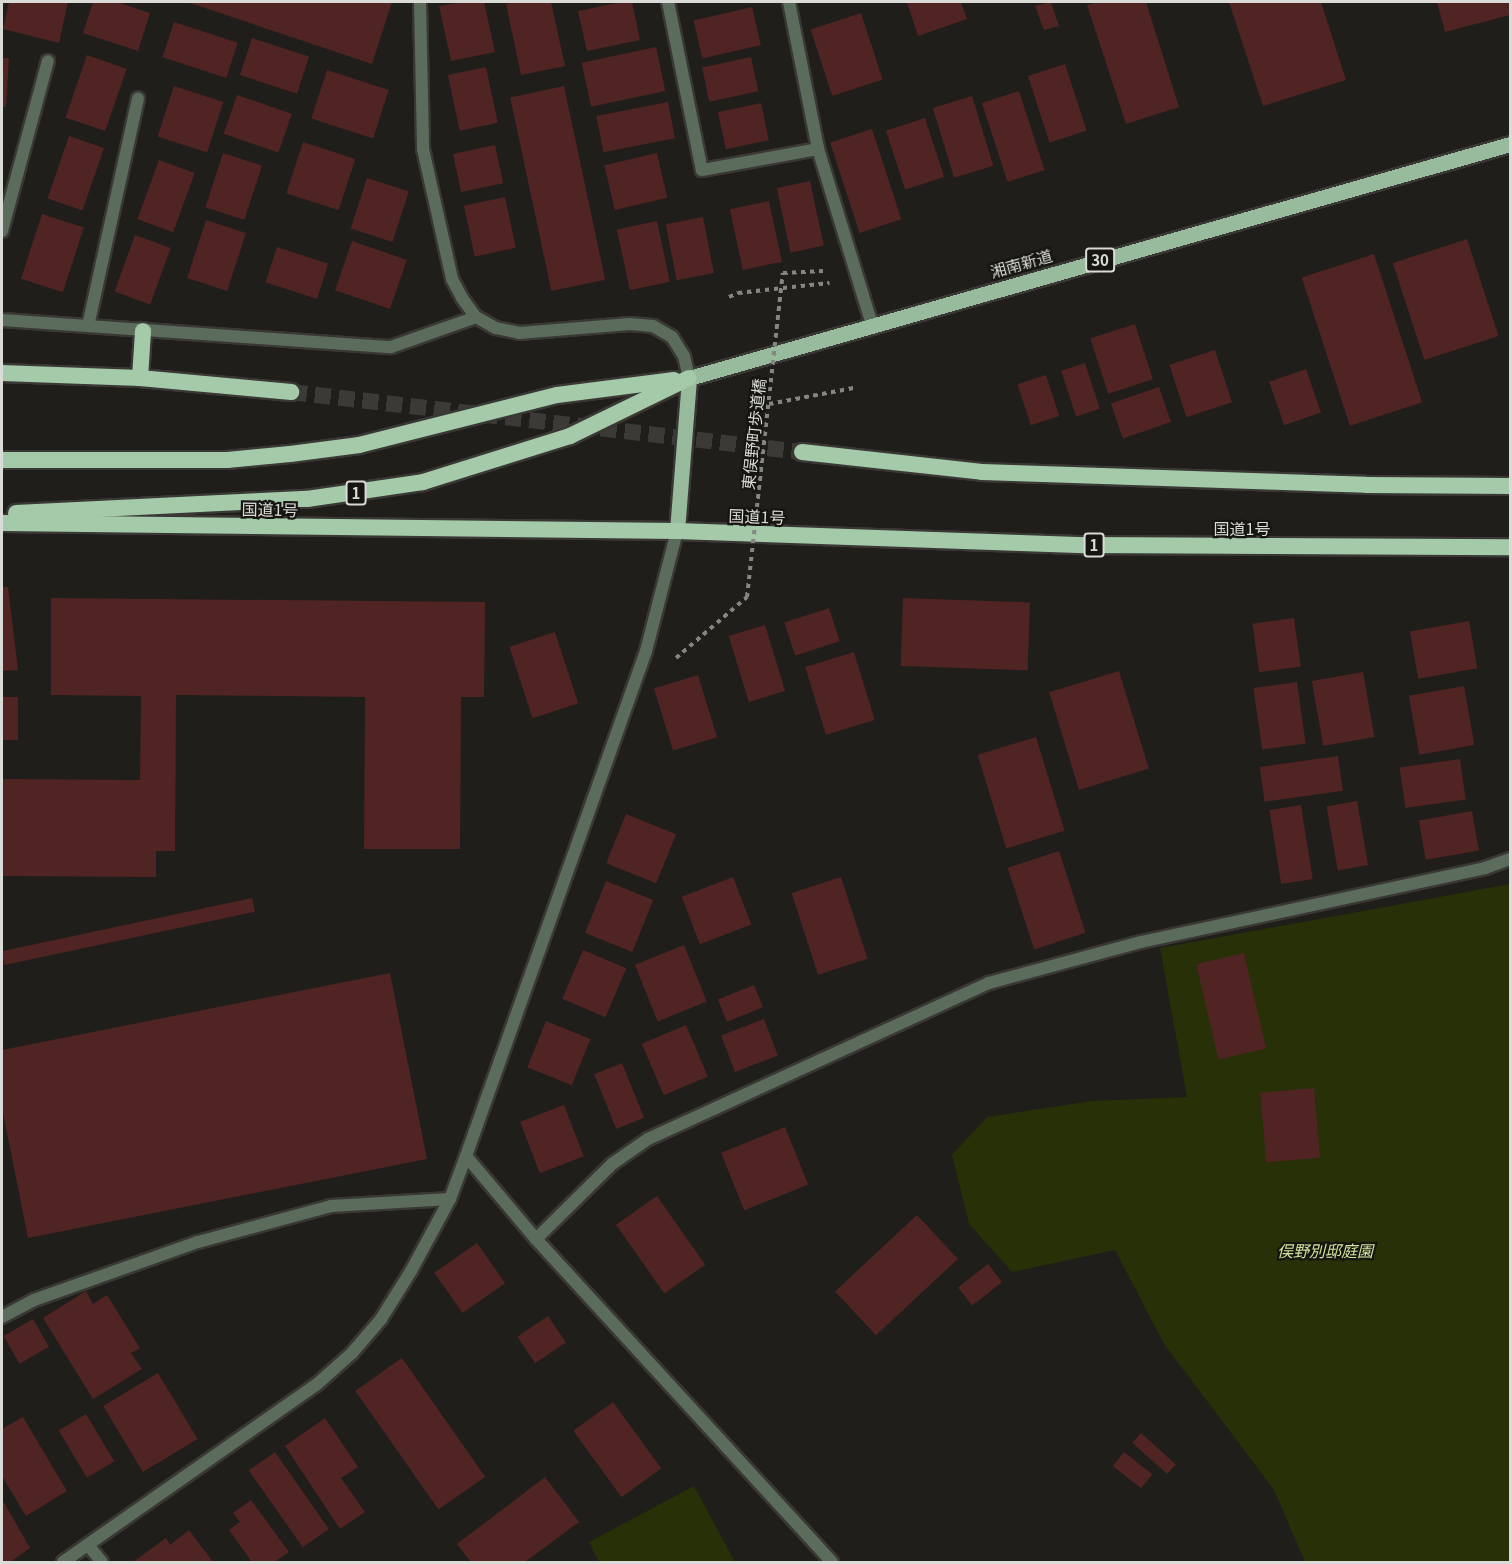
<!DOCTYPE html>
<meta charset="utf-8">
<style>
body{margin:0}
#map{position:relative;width:1512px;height:1564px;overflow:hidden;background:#1f1e1a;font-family:Georgia,"Noto Sans JP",serif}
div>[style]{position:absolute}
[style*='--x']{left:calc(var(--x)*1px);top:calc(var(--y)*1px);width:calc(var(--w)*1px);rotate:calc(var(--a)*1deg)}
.green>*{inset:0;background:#273006}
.building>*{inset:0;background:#502422;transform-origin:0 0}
.trunk-tunnel>*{height:16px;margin-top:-8px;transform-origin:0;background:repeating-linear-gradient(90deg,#3b3a36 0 16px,transparent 0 24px)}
.path>*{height:4px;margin-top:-2px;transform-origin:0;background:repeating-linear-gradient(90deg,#858581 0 4.5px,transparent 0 9px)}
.roads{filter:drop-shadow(2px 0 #393834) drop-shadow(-2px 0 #393834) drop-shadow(0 2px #393834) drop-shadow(0 -2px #393834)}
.service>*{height:12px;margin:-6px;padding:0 6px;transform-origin:6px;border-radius:6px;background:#5b6c5d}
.minor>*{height:12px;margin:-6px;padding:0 6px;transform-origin:6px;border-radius:6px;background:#5b6c5d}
.tertiary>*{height:12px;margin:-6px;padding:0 6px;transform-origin:6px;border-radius:6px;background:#5b6c5d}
.primary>*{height:15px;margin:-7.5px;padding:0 7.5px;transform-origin:7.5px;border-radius:7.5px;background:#98ba9d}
.trunk>*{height:16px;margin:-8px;padding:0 8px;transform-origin:8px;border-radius:8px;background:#a4caaa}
.path-bridge>*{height:4px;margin-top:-2px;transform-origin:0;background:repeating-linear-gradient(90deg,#858581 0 4.5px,transparent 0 9px)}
span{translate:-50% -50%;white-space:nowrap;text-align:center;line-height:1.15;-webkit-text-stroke:4.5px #161511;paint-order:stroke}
.shield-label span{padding:2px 4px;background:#161511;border:2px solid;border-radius:4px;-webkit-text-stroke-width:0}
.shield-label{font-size:15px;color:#dadad7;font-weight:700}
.street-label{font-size:16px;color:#dadad7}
.park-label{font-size:16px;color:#cfe39b;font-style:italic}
.frame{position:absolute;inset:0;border:3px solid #dadad7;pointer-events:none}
</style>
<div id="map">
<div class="green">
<i style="clip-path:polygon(1510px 884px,1510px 1562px,1305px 1562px,1274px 1490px,1164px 1344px,1115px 1250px,1012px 1272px,969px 1224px,952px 1155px,987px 1117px,1092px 1101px,1187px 1097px,1160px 948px)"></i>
<i style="clip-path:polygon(694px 1486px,735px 1562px,599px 1562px,589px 1542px)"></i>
</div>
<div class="building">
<i style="clip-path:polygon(9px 2px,68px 2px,59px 43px,3px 29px)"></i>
<i style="clip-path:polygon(93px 2px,117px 2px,150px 13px,138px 51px,83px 33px)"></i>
<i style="clip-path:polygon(187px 2px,392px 2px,372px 64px)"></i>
<i style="clip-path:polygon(462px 2px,484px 2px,495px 52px,451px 61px,439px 6px)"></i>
<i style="clip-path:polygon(518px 2px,551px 2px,565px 66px,521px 75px,506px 4px)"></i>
<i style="clip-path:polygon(621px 2px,632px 2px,640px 40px,587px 51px,578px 11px)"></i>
<i style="clip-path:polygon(907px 2px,961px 2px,967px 19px,918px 36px)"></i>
<i style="clip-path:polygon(1051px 2px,1059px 26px,1044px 30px,1035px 6px)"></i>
<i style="clip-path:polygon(1098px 2px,1146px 2px,1179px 107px,1126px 124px,1087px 5px)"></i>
<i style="clip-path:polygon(1229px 2px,1321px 2px,1346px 80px,1263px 106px)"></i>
<i style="clip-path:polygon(1437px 2px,1510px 2px,1510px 15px,1445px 32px)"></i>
<i style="left:752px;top:7px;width:39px;height:60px;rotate:77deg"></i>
<i style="left:861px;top:13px;width:70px;height:53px;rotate:72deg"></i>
<i style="left:174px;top:22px;width:67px;height:37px;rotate:18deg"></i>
<i style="left:252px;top:38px;width:60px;height:39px;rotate:18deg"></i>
<i style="left:656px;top:47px;width:45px;height:76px;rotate:78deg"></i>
<i style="left:87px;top:55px;width:42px;height:66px;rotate:19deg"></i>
<i style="left:751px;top:57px;width:35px;height:50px;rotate:78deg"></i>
<i style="clip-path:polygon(2px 58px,9px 58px,6px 107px,2px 107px)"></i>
<i style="left:1065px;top:64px;width:70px;height:39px;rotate:72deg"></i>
<i style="left:486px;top:67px;width:57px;height:39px;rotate:78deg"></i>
<i style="left:327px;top:70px;width:65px;height:51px;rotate:18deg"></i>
<i style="left:174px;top:86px;width:52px;height:53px;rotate:18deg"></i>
<i style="left:564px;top:86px;width:198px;height:55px;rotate:78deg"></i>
<i style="left:1019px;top:91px;width:83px;height:39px;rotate:72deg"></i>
<i style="left:237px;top:95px;width:58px;height:41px;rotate:19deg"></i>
<i style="left:972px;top:96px;width:73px;height:41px;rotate:73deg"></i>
<i style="left:668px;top:102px;width:37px;height:73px;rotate:79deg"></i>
<i style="left:761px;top:103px;width:38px;height:44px;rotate:78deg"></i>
<i style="left:925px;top:118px;width:62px;height:41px;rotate:72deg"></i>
<i style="left:872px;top:129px;width:95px;height:44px;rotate:72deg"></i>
<i style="left:69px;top:136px;width:37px;height:66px;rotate:19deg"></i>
<i style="left:303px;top:142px;width:55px;height:54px;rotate:18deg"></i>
<i style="left:495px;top:145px;width:39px;height:43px;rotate:78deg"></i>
<i style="left:223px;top:153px;width:41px;height:57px;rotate:18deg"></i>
<i style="left:657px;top:153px;width:46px;height:54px;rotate:77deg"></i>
<i style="left:159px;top:160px;width:38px;height:63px;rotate:20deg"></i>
<i style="left:367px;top:178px;width:44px;height:53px;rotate:18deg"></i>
<i style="left:810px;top:181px;width:66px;height:34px;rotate:78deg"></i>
<i style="left:505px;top:197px;width:52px;height:42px;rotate:78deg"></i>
<i style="left:769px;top:201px;width:62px;height:40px;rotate:78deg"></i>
<i style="left:42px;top:214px;width:44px;height:68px;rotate:18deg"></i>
<i style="left:703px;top:217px;width:57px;height:38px;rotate:79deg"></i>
<i style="left:206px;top:220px;width:42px;height:61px;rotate:18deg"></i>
<i style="left:657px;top:221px;width:62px;height:41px;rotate:78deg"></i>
<i style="left:135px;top:235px;width:38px;height:60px;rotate:20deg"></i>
<i style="left:1467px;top:239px;width:102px;height:78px;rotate:72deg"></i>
<i style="left:352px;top:241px;width:58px;height:52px;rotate:19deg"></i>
<i style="left:277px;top:247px;width:54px;height:37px;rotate:18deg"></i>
<i style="left:1374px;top:254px;width:156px;height:76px;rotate:72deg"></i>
<i style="left:1135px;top:324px;width:58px;height:47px;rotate:72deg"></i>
<i style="left:1215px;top:350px;width:55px;height:48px;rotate:72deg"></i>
<i style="left:1085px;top:363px;width:48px;height:25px;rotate:72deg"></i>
<i style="left:1306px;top:369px;width:46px;height:39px;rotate:71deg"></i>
<i style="left:1046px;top:375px;width:43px;height:30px;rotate:72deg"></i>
<i style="left:1159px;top:387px;width:37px;height:51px;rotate:71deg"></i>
<i style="clip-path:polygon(2px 587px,8px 587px,18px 670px,2px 671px)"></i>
<i style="clip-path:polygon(51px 598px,485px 602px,484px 697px,461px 697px,460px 849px,364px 849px,365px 697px,176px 695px,175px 851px,156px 851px,156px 877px,2px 876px,2px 779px,140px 780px,141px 696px,51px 695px)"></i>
<i style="left:903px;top:598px;width:127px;height:68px;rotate:2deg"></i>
<i style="left:829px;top:608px;width:35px;height:47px;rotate:72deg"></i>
<i style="left:1294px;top:618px;width:49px;height:42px;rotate:82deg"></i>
<i style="left:1469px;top:621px;width:48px;height:60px;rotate:80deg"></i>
<i style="left:765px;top:625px;width:69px;height:38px;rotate:73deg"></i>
<i style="left:555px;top:632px;width:75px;height:48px;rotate:72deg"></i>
<i style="left:854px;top:652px;width:71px;height:51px;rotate:73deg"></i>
<i style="left:1119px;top:671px;width:102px;height:73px;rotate:73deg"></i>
<i style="left:1363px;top:672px;width:66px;height:52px;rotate:80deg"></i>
<i style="left:698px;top:675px;width:65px;height:46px;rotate:73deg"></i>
<i style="left:1297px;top:682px;width:62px;height:44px;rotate:82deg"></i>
<i style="left:1464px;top:686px;width:60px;height:56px;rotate:80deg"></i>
<i style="left:2px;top:697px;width:16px;height:43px"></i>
<i style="left:1036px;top:737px;width:98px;height:61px;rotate:73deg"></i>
<i style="left:1338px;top:756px;width:35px;height:79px;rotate:82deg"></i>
<i style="left:1460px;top:759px;width:41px;height:61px;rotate:82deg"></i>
<i style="left:1357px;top:801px;width:65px;height:31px;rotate:80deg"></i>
<i style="left:1301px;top:805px;width:75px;height:32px;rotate:81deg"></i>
<i style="left:1472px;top:811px;width:40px;height:54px;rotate:80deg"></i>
<i style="left:626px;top:814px;width:54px;height:53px;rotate:22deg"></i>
<i style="left:1059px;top:851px;width:86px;height:54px;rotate:72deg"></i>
<i style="left:733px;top:877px;width:51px;height:55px;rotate:69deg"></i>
<i style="left:841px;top:877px;width:86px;height:52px;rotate:72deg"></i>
<i style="left:606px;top:881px;width:51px;height:56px;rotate:22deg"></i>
<i style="left:252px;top:898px;width:14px;height:256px;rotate:78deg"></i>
<i style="left:684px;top:945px;width:61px;height:53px;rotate:68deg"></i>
<i style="left:583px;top:950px;width:47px;height:53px;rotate:23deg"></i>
<i style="left:1244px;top:953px;width:98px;height:49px;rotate:77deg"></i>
<i style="clip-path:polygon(390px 973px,427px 1159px,28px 1238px,2px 1108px,2px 1050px)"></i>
<i style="left:754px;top:985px;width:24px;height:39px;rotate:68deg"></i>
<i style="left:764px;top:1019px;width:39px;height:46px;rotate:69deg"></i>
<i style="left:546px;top:1021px;width:48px;height:50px;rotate:22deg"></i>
<i style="left:686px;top:1025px;width:56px;height:48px;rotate:67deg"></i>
<i style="left:622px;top:1063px;width:59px;height:30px;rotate:68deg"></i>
<i style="left:1314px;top:1088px;width:70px;height:54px;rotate:85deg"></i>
<i style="left:564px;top:1105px;width:55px;height:47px;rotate:69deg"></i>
<i style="left:785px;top:1127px;width:62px;height:69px;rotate:68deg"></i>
<i style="left:657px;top:1196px;width:84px;height:50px;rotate:55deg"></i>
<i style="left:917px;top:1215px;width:60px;height:112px;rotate:47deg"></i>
<i style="left:477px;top:1243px;width:49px;height:52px;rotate:55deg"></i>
<i style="left:988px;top:1264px;width:23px;height:38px;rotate:52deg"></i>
<i style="clip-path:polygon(86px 1291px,93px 1304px,107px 1295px,140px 1348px,131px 1353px,142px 1369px,93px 1399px,43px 1318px)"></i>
<i style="left:548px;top:1316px;width:32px;height:37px;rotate:56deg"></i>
<i style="left:33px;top:1319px;width:32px;height:34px;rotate:60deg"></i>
<i style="left:402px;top:1358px;width:145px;height:57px;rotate:55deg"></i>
<i style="left:158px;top:1373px;width:77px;height:64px;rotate:59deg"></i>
<i style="left:613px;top:1402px;width:82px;height:49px;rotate:54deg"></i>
<i style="left:86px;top:1414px;width:55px;height:32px;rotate:59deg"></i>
<i style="clip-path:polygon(23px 1417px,67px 1491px,26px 1516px,2px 1476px,2px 1429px)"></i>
<i style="clip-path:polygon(325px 1418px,358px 1467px,341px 1478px,365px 1512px,340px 1529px,285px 1446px)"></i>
<i style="left:1141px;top:1433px;width:47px;height:13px;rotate:42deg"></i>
<i style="left:275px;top:1452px;width:94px;height:32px;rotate:55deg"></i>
<i style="left:1124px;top:1452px;width:36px;height:18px;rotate:38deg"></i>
<i style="clip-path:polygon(545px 1477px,579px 1522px,525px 1562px,471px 1562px,457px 1544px)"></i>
<i style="clip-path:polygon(2px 1499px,30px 1548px,10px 1562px,2px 1562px)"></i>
<i style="clip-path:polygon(251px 1500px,289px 1552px,274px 1562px,252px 1562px,229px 1530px,240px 1522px,233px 1513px)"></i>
<i style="clip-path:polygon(189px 1530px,213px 1562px,133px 1562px,166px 1538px,170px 1545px)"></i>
</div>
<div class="trunk-tunnel">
<i style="--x:291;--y:392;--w:515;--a:6.7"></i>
</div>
<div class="path">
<i style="--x:783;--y:273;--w:40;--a:-2.9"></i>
<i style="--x:729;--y:297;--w:10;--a:-24"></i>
<i style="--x:738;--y:293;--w:92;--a:-6.3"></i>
<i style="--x:769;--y:404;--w:86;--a:-10.7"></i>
<i style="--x:676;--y:658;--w:94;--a:-40.7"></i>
</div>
<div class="roads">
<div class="service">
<i style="--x:2;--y:231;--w:176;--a:-74.9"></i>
<i style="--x:88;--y:326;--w:233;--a:-77.6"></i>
<i style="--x:88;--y:1545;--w:22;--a:51"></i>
</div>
<div class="minor">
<i style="--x:420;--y:2;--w:147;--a:88.8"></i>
<i style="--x:423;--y:149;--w:133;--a:77.4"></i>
<i style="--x:452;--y:279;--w:21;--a:62"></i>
<i style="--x:462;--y:298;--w:24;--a:54"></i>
<i style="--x:476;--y:317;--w:23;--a:29"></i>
<i style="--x:496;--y:328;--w:24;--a:12"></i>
<i style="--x:519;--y:333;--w:111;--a:-4.6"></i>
<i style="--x:630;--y:324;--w:23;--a:5"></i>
<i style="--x:653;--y:326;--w:22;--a:30"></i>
<i style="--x:672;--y:337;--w:22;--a:58"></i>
<i style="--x:684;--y:356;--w:23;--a:77"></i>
<i style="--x:668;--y:2;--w:171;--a:78.6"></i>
<i style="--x:702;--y:170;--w:118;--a:-10.3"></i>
<i style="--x:789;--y:2;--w:150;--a:78.8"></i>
<i style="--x:818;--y:149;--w:183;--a:72.9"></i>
<i style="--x:2;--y:320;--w:390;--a:4"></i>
<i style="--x:391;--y:347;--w:90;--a:-19.4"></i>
<i style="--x:536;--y:1239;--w:107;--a:-44.6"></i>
<i style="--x:612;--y:1164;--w:44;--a:-34.8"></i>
<i style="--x:648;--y:1139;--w:375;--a:-24.6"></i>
<i style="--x:989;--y:983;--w:157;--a:-15.1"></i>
<i style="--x:1141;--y:942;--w:352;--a:-12.1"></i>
<i style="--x:1485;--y:868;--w:27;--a:-20"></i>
<i style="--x:2;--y:1317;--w:36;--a:-28"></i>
<i style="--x:34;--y:1300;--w:174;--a:-19.5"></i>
<i style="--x:198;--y:1242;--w:138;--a:-15.1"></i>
<i style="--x:331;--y:1206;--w:119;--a:-3.4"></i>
<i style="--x:63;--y:1562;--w:309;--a:-35"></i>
<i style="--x:316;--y:1385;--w:48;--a:-41.6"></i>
<i style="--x:352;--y:1353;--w:45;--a:-49.5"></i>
<i style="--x:381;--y:1319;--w:57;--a:-58"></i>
<i style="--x:411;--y:1271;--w:82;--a:-61.6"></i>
<i style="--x:450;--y:1199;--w:46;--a:-69.6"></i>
<i style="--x:466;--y:1156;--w:536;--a:-70.38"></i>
<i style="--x:646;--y:651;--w:124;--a:-75.5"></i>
</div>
<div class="tertiary">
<i style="--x:466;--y:1156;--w:109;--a:49.9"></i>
<i style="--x:536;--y:1239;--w:438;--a:47.5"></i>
</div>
<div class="primary">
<i style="--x:677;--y:531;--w:153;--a:-85.5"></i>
<i style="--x:689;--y:378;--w:854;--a:-15.91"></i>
</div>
<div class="trunk">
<i style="--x:2;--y:373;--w:138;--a:2.1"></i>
<i style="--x:140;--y:378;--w:152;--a:5.3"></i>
<i style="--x:140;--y:378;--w:47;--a:-86.3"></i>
<i style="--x:802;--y:452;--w:181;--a:6.3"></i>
<i style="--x:982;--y:472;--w:384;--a:1.9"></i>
<i style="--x:1366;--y:485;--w:144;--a:0.4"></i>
<i style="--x:2;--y:460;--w:225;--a:0"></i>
<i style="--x:227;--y:460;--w:63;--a:-5.4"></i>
<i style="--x:290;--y:454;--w:70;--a:-7.4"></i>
<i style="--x:359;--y:445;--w:204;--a:-14.2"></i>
<i style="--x:557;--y:395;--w:118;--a:-7.3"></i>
<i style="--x:16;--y:513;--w:291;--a:-2.8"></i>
<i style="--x:307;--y:499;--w:117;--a:-8.3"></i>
<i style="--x:423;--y:482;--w:154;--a:-17.4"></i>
<i style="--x:570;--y:436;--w:132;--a:-26"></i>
<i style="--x:2;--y:523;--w:675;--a:0.68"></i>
<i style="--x:677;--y:531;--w:408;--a:2"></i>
<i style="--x:1085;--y:545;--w:425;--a:0.3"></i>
</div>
</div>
<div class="path-bridge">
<i style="--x:747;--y:597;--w:326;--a:-83.7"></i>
</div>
<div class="shield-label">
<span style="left:1100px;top:260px">30</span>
<span style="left:356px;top:493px">1</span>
<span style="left:1094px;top:545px">1</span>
</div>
<div class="street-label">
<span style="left:1021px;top:263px;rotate:-16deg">湘南新道</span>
<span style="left:753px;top:434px;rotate:-84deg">東俣野町歩道橋</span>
<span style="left:270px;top:509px;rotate:1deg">国道1号</span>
<span style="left:757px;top:516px;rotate:2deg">国道1号</span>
<span style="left:1242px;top:528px">国道1号</span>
</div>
<div class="park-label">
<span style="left:1325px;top:1250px">俣野別邸庭園</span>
</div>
<div class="frame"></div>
</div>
